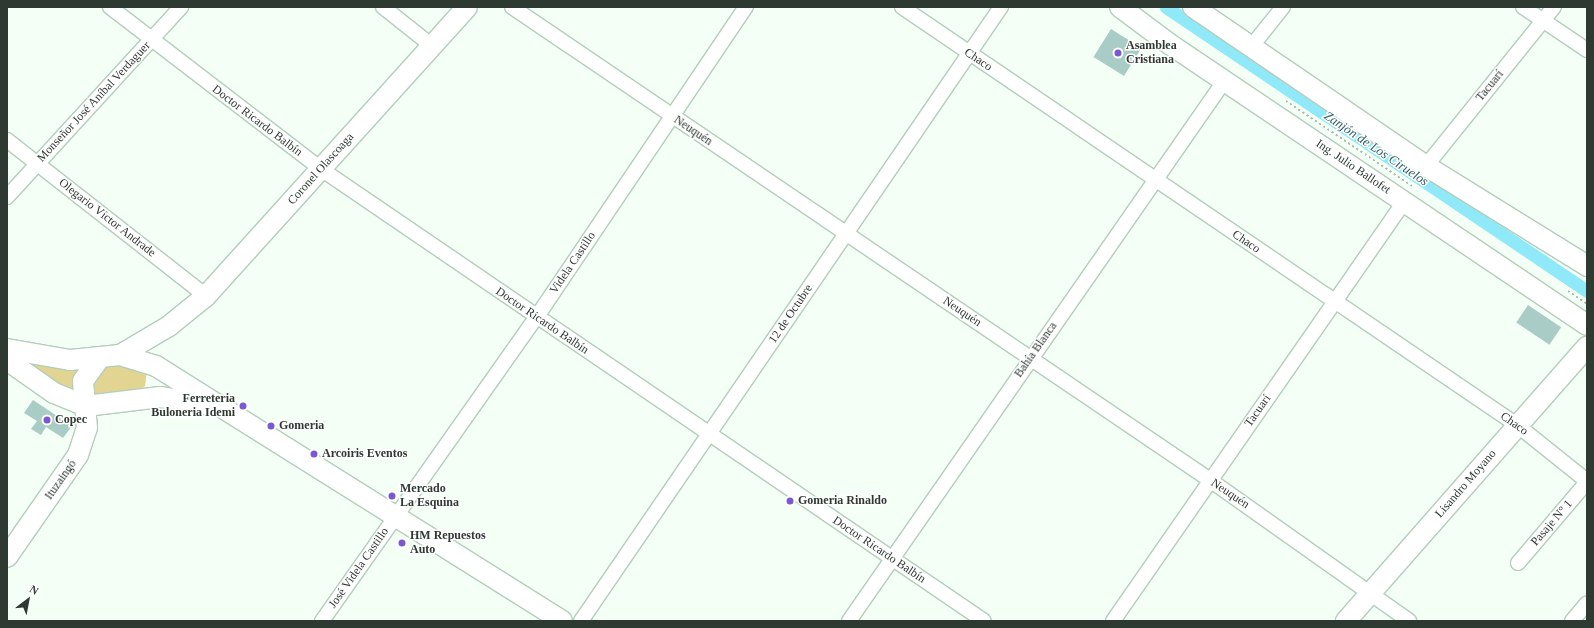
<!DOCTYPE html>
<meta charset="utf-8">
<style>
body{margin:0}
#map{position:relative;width:1594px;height:628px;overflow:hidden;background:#f4fff6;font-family:"Times New Roman",serif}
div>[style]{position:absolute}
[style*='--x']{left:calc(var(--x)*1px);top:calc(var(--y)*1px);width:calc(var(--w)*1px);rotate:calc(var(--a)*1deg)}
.green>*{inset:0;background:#e2d591}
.canal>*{height:13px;margin:-6.5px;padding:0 6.5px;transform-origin:6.5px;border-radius:6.5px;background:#90e9f8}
.building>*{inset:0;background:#a9cdc6;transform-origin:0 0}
.path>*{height:2px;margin-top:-1px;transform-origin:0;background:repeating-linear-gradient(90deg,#aeb9b1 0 2px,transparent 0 5px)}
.roads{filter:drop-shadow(1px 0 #b3cebb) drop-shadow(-1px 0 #b3cebb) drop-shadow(0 1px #b3cebb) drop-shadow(0 -1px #b3cebb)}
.street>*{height:14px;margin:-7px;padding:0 7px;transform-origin:7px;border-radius:7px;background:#fff}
.secondary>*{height:20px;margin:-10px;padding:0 10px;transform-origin:10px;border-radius:10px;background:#fff}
.dots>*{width:11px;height:11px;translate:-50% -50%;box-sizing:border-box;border:2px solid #fff;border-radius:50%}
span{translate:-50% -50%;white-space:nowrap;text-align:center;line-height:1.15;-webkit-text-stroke:3px #fff;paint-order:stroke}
.poi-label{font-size:12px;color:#2e3931;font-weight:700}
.left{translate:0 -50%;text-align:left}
.right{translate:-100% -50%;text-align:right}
.street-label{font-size:12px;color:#2e3931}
.water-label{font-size:13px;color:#2c5f67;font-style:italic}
.frame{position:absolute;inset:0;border:8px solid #2e3931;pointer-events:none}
.north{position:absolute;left:8px;top:580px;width:40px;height:40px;-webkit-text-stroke:3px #fff;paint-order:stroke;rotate:32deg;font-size:11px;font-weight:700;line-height:16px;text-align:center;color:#2e3931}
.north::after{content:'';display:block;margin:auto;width:14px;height:18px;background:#2e3931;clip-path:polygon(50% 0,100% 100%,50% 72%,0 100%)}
</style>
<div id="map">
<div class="green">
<i style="clip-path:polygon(18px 358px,81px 367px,74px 394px)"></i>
<i style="clip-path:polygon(120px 361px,147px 371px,145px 386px,140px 391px,96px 396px,92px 393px,93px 371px)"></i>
</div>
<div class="canal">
<i style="--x:1166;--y:7;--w:508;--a:34"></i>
</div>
<div class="building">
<i style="left:1111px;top:29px;width:36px;height:33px;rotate:32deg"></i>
<i style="left:1528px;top:305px;width:40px;height:21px;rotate:34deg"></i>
<i style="clip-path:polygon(33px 400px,72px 426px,63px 438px,46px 427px,41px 435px,31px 429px,37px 421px,24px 413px)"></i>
</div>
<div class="path">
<i style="--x:1286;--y:101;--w:152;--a:34"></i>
<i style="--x:1568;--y:291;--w:23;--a:34"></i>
</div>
<div class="roads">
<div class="street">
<i style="--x:110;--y:7;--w:266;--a:37.5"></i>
<i style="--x:321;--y:169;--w:802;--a:34.28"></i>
<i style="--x:383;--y:7;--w:63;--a:38.5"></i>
<i style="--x:512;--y:7;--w:843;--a:34.12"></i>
<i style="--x:1210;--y:480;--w:244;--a:35.3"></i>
<i style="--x:902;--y:7;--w:744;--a:34.2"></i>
<i style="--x:1517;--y:425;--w:90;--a:38.7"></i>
<i style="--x:1523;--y:7;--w:77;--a:33.9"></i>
<i style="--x:1251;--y:47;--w:51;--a:-51.3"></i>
<i style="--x:7;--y:140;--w:253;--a:38.1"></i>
<i style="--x:1426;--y:166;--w:204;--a:-51.2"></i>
<i style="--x:7;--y:197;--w:258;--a:-47.5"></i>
<i style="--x:1518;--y:563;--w:106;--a:-49.6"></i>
<i style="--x:322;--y:621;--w:371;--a:-54.8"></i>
<i style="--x:536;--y:318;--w:375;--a:-56"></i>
<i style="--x:581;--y:621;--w:744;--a:-55.63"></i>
<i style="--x:849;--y:621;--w:659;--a:-55.2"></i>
<i style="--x:1113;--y:621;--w:510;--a:-55.22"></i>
<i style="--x:1572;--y:621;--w:23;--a:-50"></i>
</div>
<div class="secondary">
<i style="--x:1120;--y:7;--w:64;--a:36.7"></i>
<i style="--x:1171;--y:45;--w:501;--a:33.94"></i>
<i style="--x:1193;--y:7;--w:282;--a:34.3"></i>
<i style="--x:1426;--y:166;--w:190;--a:31.8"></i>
<i style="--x:7;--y:349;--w:64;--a:9.9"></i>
<i style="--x:70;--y:360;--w:50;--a:-5.7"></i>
<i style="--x:120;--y:355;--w:38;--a:17"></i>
<i style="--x:156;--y:366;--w:479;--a:32.1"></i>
<i style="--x:120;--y:355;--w:57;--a:-30.6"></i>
<i style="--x:169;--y:326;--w:48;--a:-39"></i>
<i style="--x:206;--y:296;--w:389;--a:-47.9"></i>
<i style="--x:7;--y:360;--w:57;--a:35.1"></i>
<i style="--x:54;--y:393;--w:35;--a:22"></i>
<i style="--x:86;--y:406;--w:75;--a:-6.9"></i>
<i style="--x:160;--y:397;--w:46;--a:8.8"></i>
<i style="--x:7;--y:557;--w:124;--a:-55.2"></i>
<i style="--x:78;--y:455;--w:28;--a:-72"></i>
<i style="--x:87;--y:428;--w:47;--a:-94.9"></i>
<i style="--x:83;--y:381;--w:27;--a:-54"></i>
<i style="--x:1346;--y:621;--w:365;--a:-48.7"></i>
</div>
</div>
<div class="dots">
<i style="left:1118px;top:53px;background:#7959d3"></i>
<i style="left:243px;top:406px;background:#7959d3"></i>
<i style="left:47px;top:420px;background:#7959d3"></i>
<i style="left:271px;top:426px;background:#7959d3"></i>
<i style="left:314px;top:454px;background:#7959d3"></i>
<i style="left:392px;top:496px;background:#7959d3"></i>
<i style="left:790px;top:501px;background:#7959d3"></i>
<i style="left:402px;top:543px;background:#7959d3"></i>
</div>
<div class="poi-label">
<span class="left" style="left:1126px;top:53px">Asamblea<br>Cristiana</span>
<span class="right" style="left:235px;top:406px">Ferreteria<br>Buloneria Idemi</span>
<span class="left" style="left:55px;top:420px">Copec</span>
<span class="left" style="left:279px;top:426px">Gomeria</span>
<span class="left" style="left:322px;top:454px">Arcoiris Eventos</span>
<span class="left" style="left:400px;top:496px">Mercado<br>La Esquina</span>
<span class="left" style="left:798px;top:501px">Gomeria Rinaldo</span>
<span class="left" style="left:410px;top:543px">HM Repuestos<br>Auto</span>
</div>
<div class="street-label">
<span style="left:978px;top:60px;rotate:34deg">Chaco</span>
<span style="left:1490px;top:86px;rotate:-51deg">Tacuarí</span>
<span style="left:94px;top:102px;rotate:-47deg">Monseñor José Aníbal Verdaguer</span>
<span style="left:257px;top:121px;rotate:37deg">Doctor Ricardo Balbín</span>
<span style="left:693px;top:131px;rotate:34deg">Neuquén</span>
<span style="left:1353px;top:167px;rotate:34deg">Ing. Julio Ballofet</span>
<span style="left:321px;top:169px;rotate:-48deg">Coronel Olascoaga</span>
<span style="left:107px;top:218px;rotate:38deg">Olegario Víctor Andrade</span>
<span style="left:1246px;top:242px;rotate:34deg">Chaco</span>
<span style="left:573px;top:263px;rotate:-56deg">Videla Castillo</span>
<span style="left:962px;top:312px;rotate:34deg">Neuquén</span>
<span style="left:791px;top:314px;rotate:-56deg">12 de Octubre</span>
<span style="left:542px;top:321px;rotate:34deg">Doctor Ricardo Balbín</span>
<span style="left:1036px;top:350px;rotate:-55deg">Bahía Blanca</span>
<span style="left:1258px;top:411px;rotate:-55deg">Tacuarí</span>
<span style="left:1514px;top:424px;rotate:35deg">Chaco</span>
<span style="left:61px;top:480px;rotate:-55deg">Ituzaingó</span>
<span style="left:1466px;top:484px;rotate:-49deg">Lisandro Moyano</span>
<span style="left:1230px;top:494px;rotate:34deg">Neuquén</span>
<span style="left:1552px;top:523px;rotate:-49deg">Pasaje N° 1</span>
<span style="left:879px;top:550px;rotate:34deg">Doctor Ricardo Balbín</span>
<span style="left:359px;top:568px;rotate:-55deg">José Videla Castillo</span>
</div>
<div class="water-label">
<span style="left:1376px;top:149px;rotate:34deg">Zanjón de Los Ciruelos</span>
</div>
<div class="frame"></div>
<div class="north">N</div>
</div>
